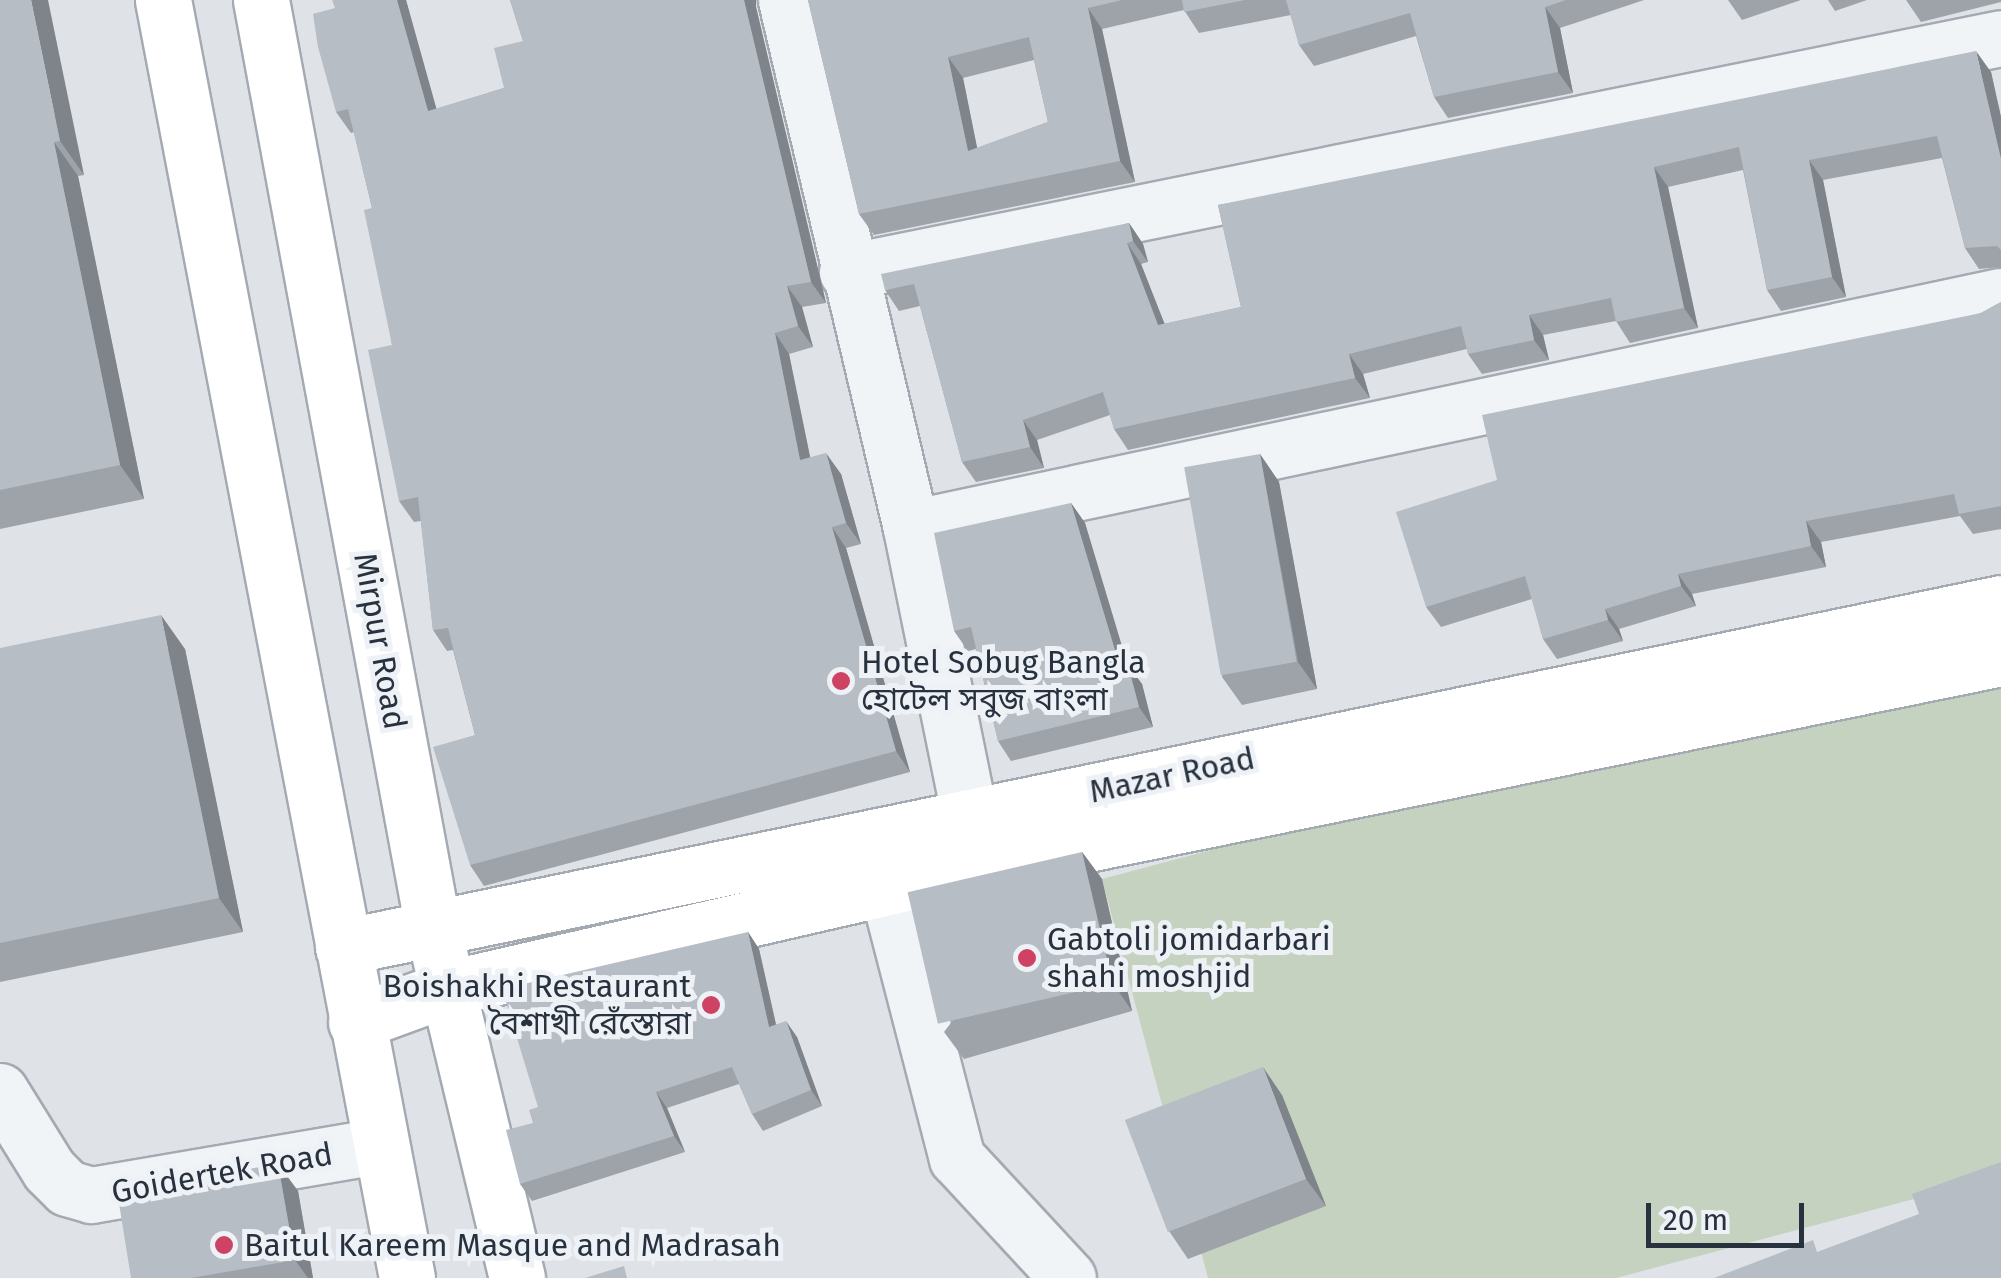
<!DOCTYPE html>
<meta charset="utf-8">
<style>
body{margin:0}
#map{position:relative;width:2001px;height:1278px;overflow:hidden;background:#dfe3e8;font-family:"Fira Sans","Noto Sans Bengali",sans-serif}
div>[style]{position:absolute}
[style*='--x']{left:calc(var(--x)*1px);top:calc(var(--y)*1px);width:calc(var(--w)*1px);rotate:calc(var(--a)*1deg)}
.green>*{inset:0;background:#c6d2c0}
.roads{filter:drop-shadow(2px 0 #a4aab2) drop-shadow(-2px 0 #a4aab2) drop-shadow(0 2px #a4aab2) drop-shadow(0 -2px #a4aab2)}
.minor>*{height:55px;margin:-27.5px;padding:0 27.5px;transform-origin:27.5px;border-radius:27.5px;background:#f1f4f6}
.secondary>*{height:55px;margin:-27.5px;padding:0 27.5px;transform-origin:27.5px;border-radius:27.5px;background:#fff}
.trunk>*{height:55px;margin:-27.5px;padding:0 27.5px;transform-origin:27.5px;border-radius:27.5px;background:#fff}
.wall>*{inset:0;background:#9da3a9}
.shaded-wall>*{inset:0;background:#7f848a}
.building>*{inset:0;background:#b6bdc5;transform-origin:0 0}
.dots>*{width:28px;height:28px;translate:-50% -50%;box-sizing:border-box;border:5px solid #eef2f6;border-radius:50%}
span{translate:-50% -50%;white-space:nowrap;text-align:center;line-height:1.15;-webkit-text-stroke:10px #eef2f6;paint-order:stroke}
.street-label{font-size:32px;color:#28323f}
.poi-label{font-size:32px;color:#28323f}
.left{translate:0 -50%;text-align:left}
.right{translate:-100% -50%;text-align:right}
.scale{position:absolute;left:1646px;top:1203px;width:158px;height:45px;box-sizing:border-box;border:5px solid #28323f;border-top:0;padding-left:12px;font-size:30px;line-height:35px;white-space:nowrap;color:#28323f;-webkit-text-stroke:8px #eef2f6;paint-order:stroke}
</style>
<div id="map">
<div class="green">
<i style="clip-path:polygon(2001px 640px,2001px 1176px,1616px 1278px,1208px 1278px,1102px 879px)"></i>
</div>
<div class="roads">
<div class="minor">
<i style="--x:786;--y:0;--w:543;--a:76.68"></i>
<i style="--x:911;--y:528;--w:295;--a:78.5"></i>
<i style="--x:847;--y:272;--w:1177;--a:-11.46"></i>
<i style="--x:911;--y:528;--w:1114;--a:-12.02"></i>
<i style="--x:887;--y:888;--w:279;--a:75.5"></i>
<i style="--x:957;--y:1158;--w:163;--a:47.2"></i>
<i style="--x:0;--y:1091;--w:93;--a:58.2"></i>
<i style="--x:49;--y:1170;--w:25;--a:45"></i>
<i style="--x:67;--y:1188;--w:25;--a:16"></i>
<i style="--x:91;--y:1195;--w:290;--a:-9.7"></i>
</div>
<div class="secondary">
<i style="--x:343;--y:947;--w:1693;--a:-11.72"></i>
<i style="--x:356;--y:1022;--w:99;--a:-20.1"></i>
<i style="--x:449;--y:988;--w:544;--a:-12.96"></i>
<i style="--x:979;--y:866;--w:1043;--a:-11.5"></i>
</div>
<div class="trunk">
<i style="--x:163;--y:0;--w:1301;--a:79.19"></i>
<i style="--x:261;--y:0;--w:944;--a:79.5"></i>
<i style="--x:433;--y:928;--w:360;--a:76.5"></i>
</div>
</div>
<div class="wall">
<i style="clip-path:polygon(0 0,84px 175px,78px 176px,144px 499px,0 529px)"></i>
<i style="clip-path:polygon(406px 0,436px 109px,504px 88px,523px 41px,510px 0,756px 0,756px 7px,826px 303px,802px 307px,813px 347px,789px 354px,810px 457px,841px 474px,861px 544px,846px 548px,910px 772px,484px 886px,470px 865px,475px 735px,453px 650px,447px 651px,433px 630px,421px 521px,414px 522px,399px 501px,392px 345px,372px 208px,354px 132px,351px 133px,336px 112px,335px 8px)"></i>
<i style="clip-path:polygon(evenodd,808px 0,1644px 0,1560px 28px,1573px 93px,1448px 118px,1434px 97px,1416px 36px,1314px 66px,1299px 45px,1291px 15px,1199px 33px,1184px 10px,1102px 29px,1135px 182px,874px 235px,859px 214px,808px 0,1034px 60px,1048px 122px,977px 148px,963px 78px,1034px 60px)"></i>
<i style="clip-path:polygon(1728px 0,1801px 0,1742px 20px)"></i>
<i style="clip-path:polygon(1828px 0,1867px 0,1835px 11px)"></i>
<i style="clip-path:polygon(1906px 0,2001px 0,2001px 2px,1921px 22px)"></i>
<i style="clip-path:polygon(1991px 72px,2001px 117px,2001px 267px,1979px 269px,1965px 248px,1942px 158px,1823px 180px,1846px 297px,1781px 311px,1767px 290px,1743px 170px,1668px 187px,1698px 328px,1630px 343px,1616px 321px,1543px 335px,1549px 360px,1482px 374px,1468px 354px,1467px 349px,1363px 374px,1370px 398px,1128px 450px,1114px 429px,1110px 415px,1037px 440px,1044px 468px,976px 482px,962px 462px,920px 306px,899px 311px,885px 290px,1129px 223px,1143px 244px,1148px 262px,1141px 264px,1164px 324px,1241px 307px,1218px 205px)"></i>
<i style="clip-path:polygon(2001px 302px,2001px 529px,1973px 534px,1960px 516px,1821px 542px,1826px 567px,1692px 594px,1696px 606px,1619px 629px,1623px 641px,1557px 659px,1543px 639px,1532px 599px,1441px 627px,1426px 607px,1497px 480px,1981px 313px)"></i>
<i style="clip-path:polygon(1260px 454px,1279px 482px,1317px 689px,1242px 705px,1222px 677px)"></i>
<i style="clip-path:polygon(1071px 503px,1085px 523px,1127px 665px,1142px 684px,1153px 727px,1011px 761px,998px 741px,976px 649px,968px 651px,954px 631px)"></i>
<i style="clip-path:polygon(0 648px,185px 649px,243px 932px,0 982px)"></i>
<i style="clip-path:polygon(1082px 852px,1102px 879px,1132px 1011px,964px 1059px,944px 1032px)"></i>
<i style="clip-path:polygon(748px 932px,759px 949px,776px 1024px,797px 1037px,822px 1106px,763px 1131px,752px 1114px,739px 1084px,667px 1108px,685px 1152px,532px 1201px,520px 1184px,538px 1107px)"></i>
<i style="clip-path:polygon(1282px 1095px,1326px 1206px,1188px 1259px,1169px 1231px)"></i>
<i style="clip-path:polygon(278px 1164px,298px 1191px,313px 1278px,131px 1278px)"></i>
</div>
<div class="shaded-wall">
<i style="clip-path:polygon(31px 0,48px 0,84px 175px,60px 141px)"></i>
<i style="clip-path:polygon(397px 0,406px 0,443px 132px,428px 111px)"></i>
<i style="clip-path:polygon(744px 0,756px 0,756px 7px,826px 303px,811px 282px)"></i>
<i style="clip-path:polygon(1545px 7px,1560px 28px,1573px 93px,1558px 72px)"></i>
<i style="clip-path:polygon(1088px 8px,1102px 29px,1135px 182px,1120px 161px)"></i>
<i style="clip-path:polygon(1976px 51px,1991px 72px,2001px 117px,2001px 159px)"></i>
<i style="clip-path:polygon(948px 57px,963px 78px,982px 172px,968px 151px)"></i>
<i style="clip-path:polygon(54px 142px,78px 176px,144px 499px,120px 465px)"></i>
<i style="clip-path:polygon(1809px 160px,1823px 180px,1846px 297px,1832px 277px)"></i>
<i style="clip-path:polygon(1654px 167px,1668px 187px,1698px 328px,1684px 308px)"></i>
<i style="clip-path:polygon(1129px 223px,1143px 244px,1148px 262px,1133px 241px)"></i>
<i style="clip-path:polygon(1127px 243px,1141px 264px,1173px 345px,1158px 325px)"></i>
<i style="clip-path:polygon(787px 286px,802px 307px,813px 347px,798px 326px)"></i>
<i style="clip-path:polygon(1529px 315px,1543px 335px,1549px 360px,1534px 340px)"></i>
<i style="clip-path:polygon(775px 333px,789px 354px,815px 481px,800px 460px)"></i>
<i style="clip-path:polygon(1349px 354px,1363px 374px,1370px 398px,1355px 378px)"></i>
<i style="clip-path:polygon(1023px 420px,1037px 440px,1044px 468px,1030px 447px)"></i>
<i style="clip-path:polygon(826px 453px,841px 474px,861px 544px,846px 523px)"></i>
<i style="clip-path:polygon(1260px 454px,1279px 482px,1317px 689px,1298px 662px)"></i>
<i style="clip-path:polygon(1071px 503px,1085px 523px,1134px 686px,1120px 667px)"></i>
<i style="clip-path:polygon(1806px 521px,1821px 542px,1826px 567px,1811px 546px)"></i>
<i style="clip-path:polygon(832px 527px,846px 548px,910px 772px,896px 751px)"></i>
<i style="clip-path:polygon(1678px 574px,1692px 594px,1696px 606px,1681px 586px)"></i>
<i style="clip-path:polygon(1605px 609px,1619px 629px,1623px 641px,1608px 620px)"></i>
<i style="clip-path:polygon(161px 615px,185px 649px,243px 932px,219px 898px)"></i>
<i style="clip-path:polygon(1128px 665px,1142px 684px,1153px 727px,1139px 707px)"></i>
<i style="clip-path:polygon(1082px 852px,1102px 879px,1132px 1011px,1113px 983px)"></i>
<i style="clip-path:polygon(748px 932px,759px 949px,780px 1043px,769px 1027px)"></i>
<i style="clip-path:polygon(786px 1021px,797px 1037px,822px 1106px,811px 1090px)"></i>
<i style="clip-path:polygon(1263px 1067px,1282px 1095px,1326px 1206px,1306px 1179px)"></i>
<i style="clip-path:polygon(656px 1092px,667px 1108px,685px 1152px,674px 1136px)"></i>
<i style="clip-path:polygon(278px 1164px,298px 1191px,313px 1278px,308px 1278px,295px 1260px)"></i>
</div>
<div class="building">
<i style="clip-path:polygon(0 0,31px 0,60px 141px,54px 142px,120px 465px,0 490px)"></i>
<i style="clip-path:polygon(332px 0,397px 0,428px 111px,504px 88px,494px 48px,523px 41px,510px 0,744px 0,811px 282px,787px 286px,798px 326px,775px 333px,800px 460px,826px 453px,846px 523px,832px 527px,896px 751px,470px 865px,433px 747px,475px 735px,448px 628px,433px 630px,418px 497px,399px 501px,368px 350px,392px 345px,364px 210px,372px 208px,348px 109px,336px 112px,318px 47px,313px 14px,335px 8px)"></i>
<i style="clip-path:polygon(evenodd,808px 0,1122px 0,1088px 8px,1120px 161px,859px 214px,808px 0,1029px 37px,1048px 122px,968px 151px,948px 57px,1029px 37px)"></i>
<i style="clip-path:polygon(1182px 0,1245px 0,1184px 12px)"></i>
<i style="clip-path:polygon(1286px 0,1566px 0,1545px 7px,1558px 72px,1434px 97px,1410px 13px,1299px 45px)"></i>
<i style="clip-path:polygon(1976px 51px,2001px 159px,2001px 250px,1997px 246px,1965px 248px,1937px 136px,1809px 160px,1832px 277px,1767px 290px,1739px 147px,1654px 167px,1684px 308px,1616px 322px,1611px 298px,1529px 315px,1534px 340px,1468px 354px,1461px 326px,1349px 354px,1355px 378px,1114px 429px,1103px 392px,1023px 420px,1030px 447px,962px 462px,914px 284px,885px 290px,881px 274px,1129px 223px,1133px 241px,1127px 243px,1158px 325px,1241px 307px,1218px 205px)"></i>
<i style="clip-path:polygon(2001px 302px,2001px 506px,1959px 514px,1954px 494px,1806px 521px,1811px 546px,1678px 574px,1681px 586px,1605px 609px,1608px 620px,1543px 639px,1525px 576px,1426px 607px,1396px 512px,1497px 480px,1482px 415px,1981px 313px)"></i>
<i style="left:1260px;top:454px;width:211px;height:77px;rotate:80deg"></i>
<i style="clip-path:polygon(1071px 503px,1120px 667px,1128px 665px,1139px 707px,998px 741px,971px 627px,954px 631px,934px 533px)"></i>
<i style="clip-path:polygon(161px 615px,219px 898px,0 943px,0 648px)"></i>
<i style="left:1082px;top:852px;width:135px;height:179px;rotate:77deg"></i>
<i style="clip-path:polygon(748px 932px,769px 1027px,786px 1021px,811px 1090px,752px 1114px,732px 1067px,656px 1092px,674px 1136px,520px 1184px,506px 1130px,533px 1123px,529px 1110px,538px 1107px,502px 989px)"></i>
<i style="left:1263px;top:1067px;width:120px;height:148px;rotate:69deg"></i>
<i style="clip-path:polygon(2001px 1162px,2001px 1278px,1714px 1278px,1813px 1240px,1817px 1252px,1919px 1214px,1912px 1194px)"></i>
<i style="clip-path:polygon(278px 1164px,295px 1260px,191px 1278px,131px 1278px,117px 1191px)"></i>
<i style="clip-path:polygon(624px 1266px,627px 1278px,585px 1278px)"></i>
</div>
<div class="dots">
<i style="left:841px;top:681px;background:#ce4364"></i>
<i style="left:1027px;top:958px;background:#ce4364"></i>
<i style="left:711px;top:1005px;background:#ce4364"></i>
<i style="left:224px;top:1245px;background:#ce4364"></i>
</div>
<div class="street-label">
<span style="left:380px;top:641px;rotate:80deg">Mirpur Road</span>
<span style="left:1172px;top:775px;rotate:-12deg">Mazar Road</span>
<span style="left:222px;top:1173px;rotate:-10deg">Goidertek Road</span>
</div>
<div class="poi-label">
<span class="left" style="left:861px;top:681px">Hotel Sobug Bangla<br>হোটেল সবুজ বাংলা</span>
<span class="left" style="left:1047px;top:958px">Gabtoli jomidarbari<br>shahi moshjid</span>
<span class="right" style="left:691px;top:1005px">Boishakhi Restaurant<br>বৈশাখী রেঁস্তোরা</span>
<span class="left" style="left:244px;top:1245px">Baitul Kareem Masque and Madrasah</span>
</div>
<div class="scale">20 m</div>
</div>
